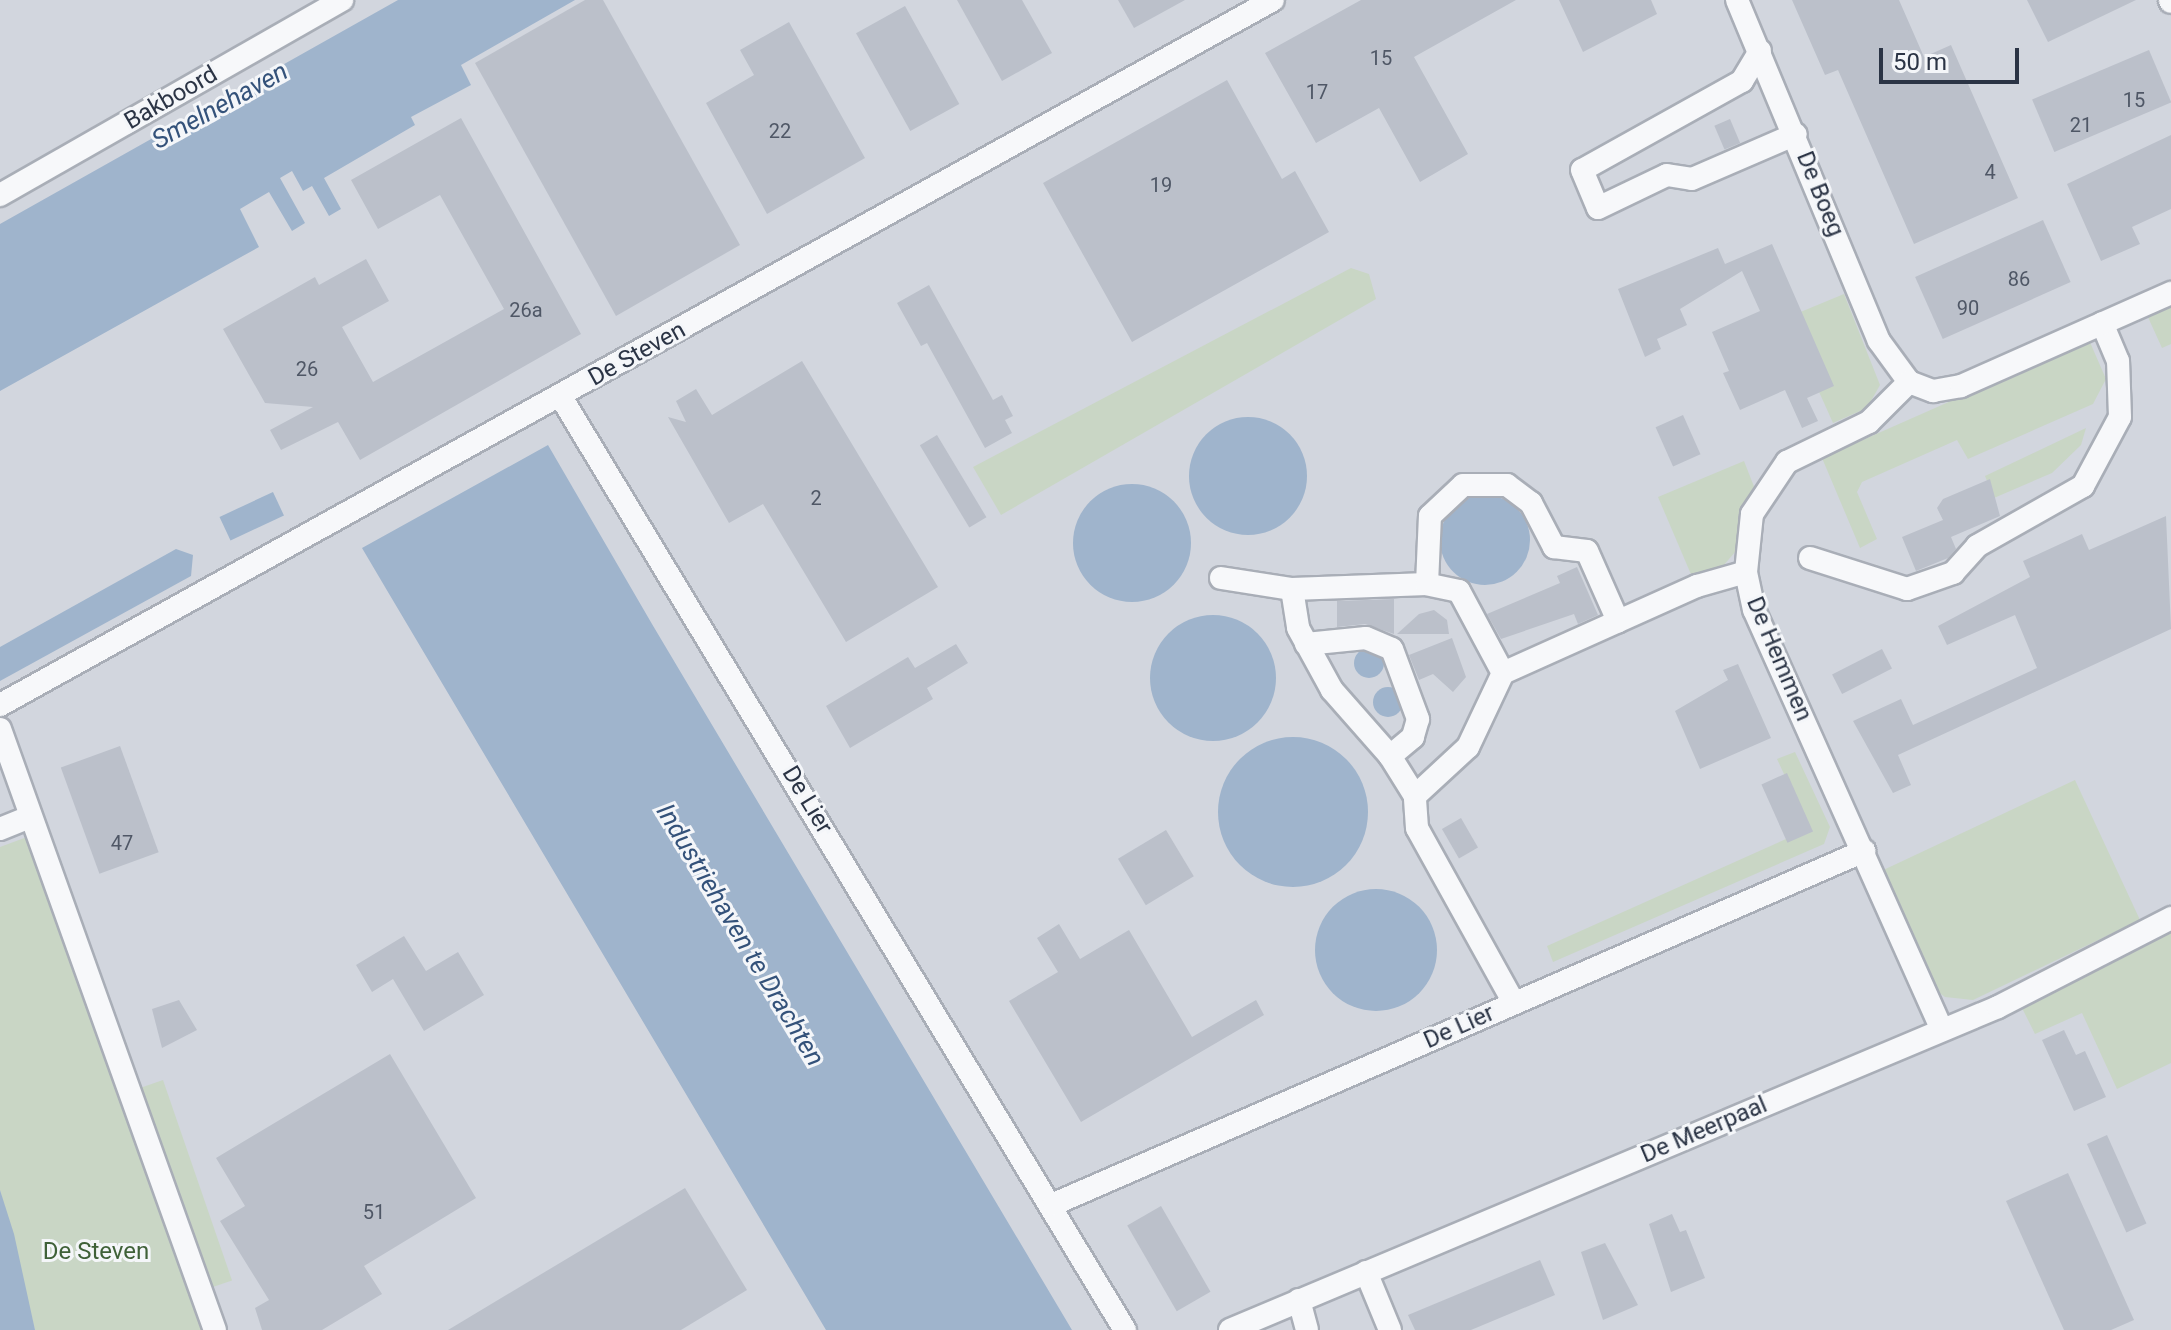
<!DOCTYPE html>
<style>
body{margin:0}
#map{position:relative;width:2171px;height:1330px;overflow:hidden;background:#e4e7ec;font-family:Roboto,sans-serif}
div>[style]{position:absolute}
[style*='--x']{left:calc(var(--x)*1px);top:calc(var(--y)*1px);width:calc(var(--w)*1px);rotate:calc(var(--a)*1deg)}
.built>*{inset:0;background:#d2d6de;transform-origin:0 0}
.green>*{inset:0;background:#c9d6c5;transform-origin:0 0}
.water>*{inset:0;background:#9fb4cc;transform-origin:0 0}
.round{border-radius:50%}
.building>*{inset:0;background:#bbc0ca;transform-origin:0 0}
.roads{filter:drop-shadow(2px 0 #a9aeb7) drop-shadow(-2px 0 #a9aeb7) drop-shadow(0 2px #a9aeb7) drop-shadow(0 -2px #a9aeb7)}
.minor>*{height:22px;margin:-11px;padding:0 11px;transform-origin:11px;border-radius:11px;background:#f7f8fa}
span{translate:-50% -50%;white-space:nowrap;text-align:center;line-height:1.15;-webkit-text-stroke:6px #f4f6f9;paint-order:stroke}
.number-label{font-size:20px;color:#4f5766}
.number-label span{-webkit-text-stroke-width:0}
.street-label{font-size:24px;color:#2b3445}
.park-label{font-size:24px;color:#3f6138}
.water-label{font-size:26px;color:#34527a;font-style:italic}
.scale{position:absolute;left:1879px;top:48px;width:140px;height:36px;box-sizing:border-box;border:4px solid #2b3445;border-top:0;padding-left:10px;font-size:24px;line-height:28px;white-space:nowrap;color:#2b3445;-webkit-text-stroke:6px #f4f6f9;paint-order:stroke}
</style>
<div id="map">
<div class="built">
<i style="left:0;top:0;width:2171px;height:1330px"></i>
</div>
<div class="green">
<i style="clip-path:polygon(1351px 268px,1369px 274px,1376px 299px,1001px 515px,973px 467px)"></i>
<i style="clip-path:polygon(1844px 294px,1880px 385px,1867px 408px,1833px 423px,1786px 318px)"></i>
<i style="clip-path:polygon(2171px 304px,2171px 344px,2162px 348px,2147px 315px)"></i>
<i style="clip-path:polygon(2089px 340px,2106px 379px,2093px 404px,1968px 459px,1957px 440px,1862px 482px,1857px 492px,1877px 539px,1860px 548px,1822px 458px)"></i>
<i style="clip-path:polygon(2086px 428px,2081px 445px,2052px 473px,1994px 498px,1985px 476px)"></i>
<i style="clip-path:polygon(1744px 461px,1755px 489px,1736px 551px,1723px 566px,1693px 579px,1658px 497px)"></i>
<i style="clip-path:polygon(1795px 752px,1830px 827px,1824px 844px,1553px 962px,1547px 946px,1786px 839px,1804px 817px,1777px 759px)"></i>
<i style="clip-path:polygon(2075px 780px,2140px 920px,1973px 1000px,1945px 997px,1934px 989px,1877px 873px)"></i>
<i style="clip-path:polygon(27px 837px,205px 1330px,35px 1330px,0 1190px,0 847px)"></i>
<i style="clip-path:polygon(2171px 929px,2171px 1063px,2117px 1089px,2082px 1013px,2035px 1034px,2019px 1002px)"></i>
<i style="left:163px;top:1080px;width:212px;height:25px;rotate:71deg"></i>
</div>
<div class="water">
<i style="clip-path:polygon(398px 0,575px 0,461px 65px,471px 85px,411px 117px,415px 125px,324px 178px,341px 209px,329px 216px,312px 186px,303px 191px,292px 171px,280px 178px,305px 223px,292px 231px,269px 192px,240px 209px,259px 247px,0 391px,0 224px)"></i>
<i class="round" style="left:1189px;top:417px;width:118px;height:118px"></i>
<i style="clip-path:polygon(548px 445px,652px 624px,1072px 1330px,826px 1330px,385px 587px,362px 548px)"></i>
<i class="round" style="left:1073px;top:484px;width:118px;height:118px"></i>
<i style="left:273px;top:492px;width:26px;height:59px;rotate:65deg"></i>
<i class="round" style="left:1440px;top:495px;width:90px;height:90px"></i>
<i style="clip-path:polygon(176px 549px,193px 555px,191px 576px,0 681px,0 647px)"></i>
<i class="round" style="left:1150px;top:615px;width:126px;height:126px"></i>
<i class="round" style="left:1354px;top:648px;width:30px;height:30px"></i>
<i class="round" style="left:1373px;top:687px;width:30px;height:30px"></i>
<i class="round" style="left:1218px;top:737px;width:150px;height:150px"></i>
<i class="round" style="left:1315px;top:889px;width:122px;height:122px"></i>
<i style="clip-path:polygon(0 1190px,14px 1234px,35px 1330px,0 1330px)"></i>
</div>
<div class="building">
<i style="clip-path:polygon(585px 0,603px 0,740px 245px,616px 316px,475px 63px)"></i>
<i style="clip-path:polygon(957px 0,1022px 0,1052px 53px,1002px 81px)"></i>
<i style="clip-path:polygon(1118px 0,1185px 0,1134px 28px)"></i>
<i style="clip-path:polygon(1361px 0,1516px 0,1414px 57px,1468px 154px,1420px 182px,1379px 108px,1316px 143px,1265px 53px)"></i>
<i style="clip-path:polygon(1559px 0,1651px 0,1657px 14px,1583px 52px)"></i>
<i style="clip-path:polygon(1792px 0,1899px 0,1924px 57px,1951px 45px,2018px 198px,1914px 244px,1838px 70px,1825px 75px)"></i>
<i style="clip-path:polygon(2027px 0,2136px 0,2048px 42px)"></i>
<i style="left:905px;top:6px;width:112px;height:56px;rotate:61deg"></i>
<i style="clip-path:polygon(789px 22px,865px 158px,767px 214px,706px 103px,754px 75px,740px 50px)"></i>
<i style="left:2149px;top:50px;width:57px;height:127px;rotate:67deg"></i>
<i style="clip-path:polygon(1227px 80px,1282px 179px,1295px 171px,1329px 232px,1132px 342px,1043px 183px)"></i>
<i style="clip-path:polygon(461px 118px,581px 334px,360px 460px,338px 422px,281px 450px,270px 430px,313px 407px,265px 403px,223px 329px,315px 277px,319px 285px,366px 259px,389px 301px,342px 327px,373px 382px,504px 309px,440px 195px,378px 229px,351px 180px)"></i>
<i style="left:1730px;top:119px;width:26px;height:17px;rotate:67deg"></i>
<i style="clip-path:polygon(2171px 135px,2171px 209px,2132px 227px,2140px 244px,2101px 261px,2067px 184px)"></i>
<i style="left:2043px;top:220px;width:68px;height:140px;rotate:66deg"></i>
<i style="clip-path:polygon(1772px 244px,1834px 386px,1807px 398px,1818px 421px,1802px 428px,1785px 390px,1740px 410px,1723px 373px,1729px 371px,1712px 332px,1760px 311px,1742px 271px,1680px 309px,1687px 325px,1657px 339px,1661px 349px,1645px 357px,1618px 289px,1718px 248px,1725px 264px)"></i>
<i style="clip-path:polygon(929px 285px,993px 400px,1002px 395px,1013px 416px,1005px 420px,1012px 433px,985px 448px,927px 343px,921px 346px,897px 303px)"></i>
<i style="clip-path:polygon(802px 361px,938px 587px,846px 642px,763px 504px,729px 523px,668px 417px,686px 422px,676px 401px,696px 389px,712px 415px)"></i>
<i style="left:1683px;top:415px;width:43px;height:30px;rotate:66deg"></i>
<i style="left:937px;top:435px;width:96px;height:20px;rotate:59deg"></i>
<i style="clip-path:polygon(1990px 479px,2000px 516px,1951px 537px,1956px 549px,1948px 558px,1916px 571px,1902px 537px,1943px 520px,1937px 508px,1943px 499px)"></i>
<i style="clip-path:polygon(2166px 516px,2171px 629px,1898px 755px,1911px 785px,1893px 793px,1853px 721px,1901px 699px,1913px 725px,2037px 668px,2015px 615px,1947px 645px,1938px 626px,2030px 577px,2023px 561px,2082px 534px,2089px 550px)"></i>
<i style="clip-path:polygon(1577px 567px,1598px 615px,1578px 624px,1574px 614px,1501px 639px,1487px 614px,1560px 583px,1557px 576px)"></i>
<i style="clip-path:polygon(1394px 599px,1394px 634px,1365px 624px,1337px 627px,1337px 601px)"></i>
<i style="clip-path:polygon(1434px 610px,1447px 620px,1449px 634px,1397px 634px,1419px 614px)"></i>
<i style="clip-path:polygon(1452px 638px,1466px 677px,1453px 692px,1433px 674px,1419px 680px,1409px 655px)"></i>
<i style="clip-path:polygon(956px 644px,968px 663px,927px 688px,933px 699px,850px 748px,826px 706px,908px 657px,915px 668px)"></i>
<i style="left:1882px;top:649px;width:22px;height:56px;rotate:63deg"></i>
<i style="clip-path:polygon(1738px 664px,1771px 738px,1700px 769px,1675px 711px,1728px 680px,1723px 670px)"></i>
<i style="left:120px;top:746px;width:113px;height:63px;rotate:70deg"></i>
<i style="left:1787px;top:773px;width:64px;height:28px;rotate:66deg"></i>
<i style="left:1461px;top:818px;width:34px;height:22px;rotate:60deg"></i>
<i style="left:1166px;top:830px;width:54px;height:56px;rotate:59deg"></i>
<i style="clip-path:polygon(1059px 924px,1080px 959px,1129px 930px,1192px 1037px,1256px 1000px,1264px 1015px,1081px 1122px,1009px 1001px,1058px 972px,1037px 938px)"></i>
<i style="clip-path:polygon(404px 936px,426px 971px,458px 952px,484px 995px,424px 1031px,393px 979px,372px 992px,356px 965px)"></i>
<i style="clip-path:polygon(179px 1000px,197px 1030px,162px 1048px,152px 1009px)"></i>
<i style="clip-path:polygon(2064px 1030px,2076px 1055px,2085px 1051px,2106px 1097px,2074px 1111px,2042px 1040px)"></i>
<i style="clip-path:polygon(390px 1054px,476px 1198px,364px 1266px,382px 1294px,322px 1330px,262px 1330px,255px 1308px,269px 1300px,220px 1221px,245px 1206px,216px 1158px)"></i>
<i style="left:2107px;top:1135px;width:97px;height:22px;rotate:66deg"></i>
<i style="clip-path:polygon(2068px 1173px,2134px 1320px,2111px 1330px,2064px 1330px,2006px 1201px)"></i>
<i style="clip-path:polygon(685px 1188px,747px 1290px,681px 1330px,448px 1330px)"></i>
<i style="left:1161px;top:1206px;width:99px;height:39px;rotate:60deg"></i>
<i style="clip-path:polygon(1672px 1214px,1680px 1232px,1686px 1230px,1705px 1278px,1671px 1292px,1649px 1224px)"></i>
<i style="clip-path:polygon(1605px 1243px,1638px 1305px,1603px 1320px,1581px 1252px)"></i>
<i style="clip-path:polygon(1540px 1260px,1555px 1295px,1471px 1330px,1415px 1330px,1408px 1315px)"></i>
</div>
<div class="roads">
<div class="minor">
<i style="--x:1737;--y:0;--w:369;--a:67.4"></i>
<i style="--x:1879;--y:341;--w:51;--a:53.8"></i>
<i style="--x:2170;--y:0;--w:2;--a:63"></i>
<i style="--x:1760;--y:51;--w:35;--a:121"></i>
<i style="--x:1742;--y:81;--w:183;--a:150.9"></i>
<i style="--x:1582;--y:170;--w:41;--a:67.2"></i>
<i style="--x:1598;--y:208;--w:76;--a:-25.6"></i>
<i style="--x:1667;--y:175;--w:25;--a:9"></i>
<i style="--x:1692;--y:179;--w:113;--a:-23.4"></i>
<i style="--x:0;--y:195;--w:394;--a:-29.7"></i>
<i style="--x:561;--y:397;--w:1090;--a:58.85"></i>
<i style="--x:1810;--y:558;--w:102;--a:17.7"></i>
<i style="--x:1907;--y:589;--w:49;--a:-19.2"></i>
<i style="--x:1953;--y:573;--w:36;--a:-48"></i>
<i style="--x:1977;--y:546;--w:122;--a:-29.5"></i>
<i style="--x:2083;--y:486;--w:78;--a:-61.8"></i>
<i style="--x:2120;--y:417;--w:56;--a:-92"></i>
<i style="--x:2118;--y:361;--w:41;--a:-112.8"></i>
<i style="--x:1221;--y:578;--w:72;--a:8.8"></i>
<i style="--x:1292;--y:589;--w:135;--a:-2.1"></i>
<i style="--x:1292;--y:589;--w:39;--a:81"></i>
<i style="--x:1298;--y:628;--w:71;--a:61.3"></i>
<i style="--x:1332;--y:690;--w:88;--a:48.7"></i>
<i style="--x:1390;--y:756;--w:47;--a:58"></i>
<i style="--x:1306;--y:644;--w:60;--a:-5.7"></i>
<i style="--x:1366;--y:638;--w:28;--a:23"></i>
<i style="--x:1392;--y:649;--w:75;--a:69.6"></i>
<i style="--x:1418;--y:719;--w:19;--a:106"></i>
<i style="--x:1413;--y:737;--w:30;--a:140"></i>
<i style="--x:1503;--y:673;--w:93;--a:-118.2"></i>
<i style="--x:1459;--y:591;--w:33;--a:-168"></i>
<i style="--x:1427;--y:584;--w:68;--a:-87.5"></i>
<i style="--x:1430;--y:516;--w:45;--a:-43.2"></i>
<i style="--x:1463;--y:485;--w:44;--a:0"></i>
<i style="--x:1507;--y:485;--w:30;--a:37"></i>
<i style="--x:1531;--y:503;--w:50;--a:62.4"></i>
<i style="--x:1554;--y:547;--w:33;--a:7"></i>
<i style="--x:1587;--y:551;--w:77;--a:66.1"></i>
<i style="--x:0;--y:705;--w:1455;--a:-28.98"></i>
<i style="--x:0;--y:729;--w:638;--a:70.32"></i>
<i style="--x:0;--y:829;--w:32;--a:-22"></i>
<i style="--x:1514;--y:1003;--w:200;--a:-119"></i>
<i style="--x:1417;--y:828;--w:32;--a:-94"></i>
<i style="--x:1415;--y:796;--w:72;--a:-42.8"></i>
<i style="--x:1468;--y:747;--w:82;--a:-64.7"></i>
<i style="--x:1503;--y:673;--w:213;--a:-24.2"></i>
<i style="--x:1697;--y:586;--w:51;--a:-15.9"></i>
<i style="--x:1942;--y:1030;--w:460;--a:-114.1"></i>
<i style="--x:1754;--y:610;--w:39;--a:-102"></i>
<i style="--x:1746;--y:572;--w:58;--a:-84.1"></i>
<i style="--x:1752;--y:514;--w:63;--a:-56.1"></i>
<i style="--x:1787;--y:462;--w:91;--a:-26"></i>
<i style="--x:1869;--y:422;--w:57;--a:-45"></i>
<i style="--x:1909;--y:382;--w:26;--a:21"></i>
<i style="--x:1933;--y:391;--w:28;--a:-10"></i>
<i style="--x:1961;--y:386;--w:230;--a:-23.9"></i>
<i style="--x:1054;--y:1204;--w:884;--a:-23.55"></i>
<i style="--x:1366;--y:1272;--w:63;--a:67.5"></i>
<i style="--x:1299;--y:1300;--w:31;--a:75"></i>
<i style="--x:1230;--y:1330;--w:833;--a:-22.81"></i>
<i style="--x:1998;--y:1007;--w:195;--a:-27.2"></i>
</div>
</div>
<div class="number-label">
<span style="left:1381px;top:58px">15</span>
<span style="left:1317px;top:92px">17</span>
<span style="left:2134px;top:100px">15</span>
<span style="left:2081px;top:125px">21</span>
<span style="left:780px;top:131px">22</span>
<span style="left:1990px;top:172px">4</span>
<span style="left:1161px;top:185px">19</span>
<span style="left:2019px;top:279px">86</span>
<span style="left:1968px;top:308px">90</span>
<span style="left:526px;top:310px">26a</span>
<span style="left:307px;top:369px">26</span>
<span style="left:816px;top:498px">2</span>
<span style="left:122px;top:843px">47</span>
<span style="left:374px;top:1212px">51</span>
</div>
<div class="street-label">
<span style="left:171px;top:98px;rotate:-30deg">Bakboord</span>
<span style="left:1820px;top:194px;rotate:68deg">De Boeg</span>
<span style="left:637px;top:354px;rotate:-29deg">De Steven</span>
<span style="left:1779px;top:659px;rotate:67deg">De Hemmen</span>
<span style="left:807px;top:800px;rotate:59deg">De Lier</span>
<span style="left:1459px;top:1027px;rotate:-24deg">De Lier</span>
<span style="left:1704px;top:1130px;rotate:-23deg">De Meerpaal</span>
</div>
<div class="park-label">
<span style="left:96px;top:1252px">De Steven</span>
</div>
<div class="water-label">
<span style="left:220px;top:106px;rotate:-29deg">Smelnehaven</span>
<span style="left:740px;top:935px;rotate:59deg">Industriehaven te Drachten</span>
</div>
<div class="scale">50 m</div>
</div>
